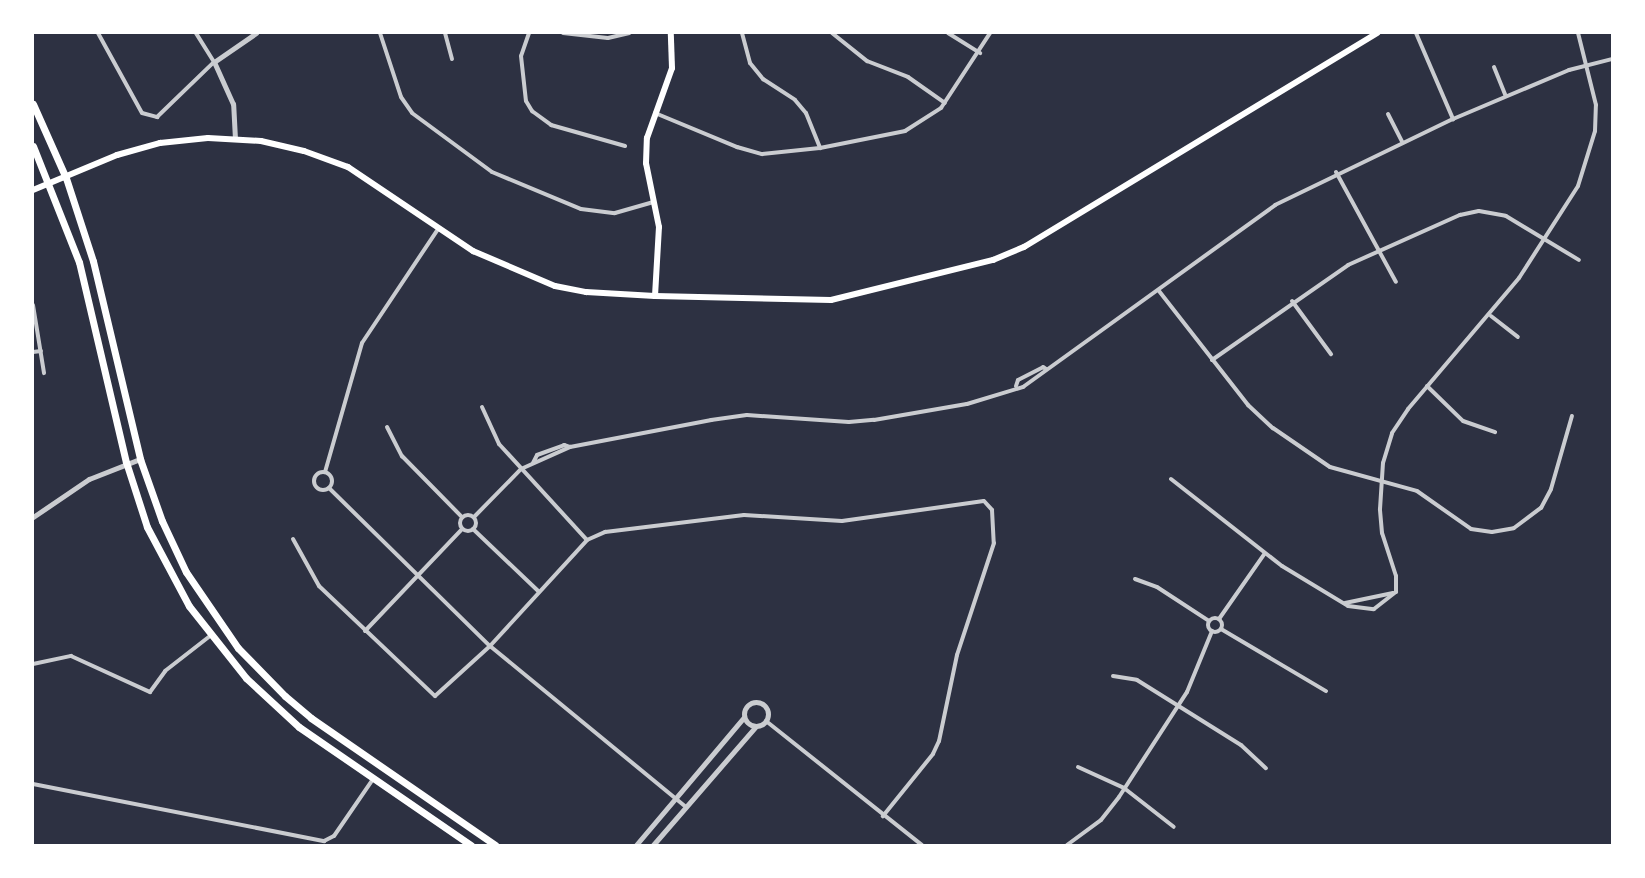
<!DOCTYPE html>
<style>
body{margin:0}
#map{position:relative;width:1645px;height:878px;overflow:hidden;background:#2d3142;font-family:Montserrat,sans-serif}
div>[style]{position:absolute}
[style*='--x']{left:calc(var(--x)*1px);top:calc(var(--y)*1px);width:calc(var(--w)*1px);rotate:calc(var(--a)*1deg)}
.minor>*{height:4px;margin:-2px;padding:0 2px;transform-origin:2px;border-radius:2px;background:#caccd0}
.minor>.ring{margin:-2px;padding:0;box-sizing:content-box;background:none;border:4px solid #caccd0;border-radius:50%}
.tertiary>*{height:5px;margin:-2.5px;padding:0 2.5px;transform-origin:2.5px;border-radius:2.5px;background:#caccd0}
.tertiary>.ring{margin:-2.5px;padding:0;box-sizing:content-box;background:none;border:5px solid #caccd0;border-radius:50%}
.secondary>*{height:6px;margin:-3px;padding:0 3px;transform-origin:3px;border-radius:3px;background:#fff}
.primary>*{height:7px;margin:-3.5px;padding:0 3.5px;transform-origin:3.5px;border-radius:3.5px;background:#fff}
span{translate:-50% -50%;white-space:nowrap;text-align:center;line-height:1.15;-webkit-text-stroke:6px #fff;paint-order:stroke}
.frame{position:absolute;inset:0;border:34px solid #fff;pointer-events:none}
</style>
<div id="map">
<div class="minor">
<i style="--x:98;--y:33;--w:91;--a:61.2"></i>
<i style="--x:142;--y:113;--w:16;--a:15"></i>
<i style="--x:157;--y:117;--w:79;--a:-44"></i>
<i style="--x:214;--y:62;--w:34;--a:-122"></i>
<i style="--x:380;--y:33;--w:67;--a:71.8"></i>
<i style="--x:401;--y:97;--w:19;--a:55"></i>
<i style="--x:412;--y:113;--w:99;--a:36.4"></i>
<i style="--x:492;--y:172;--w:96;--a:22.6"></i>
<i style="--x:581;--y:209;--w:34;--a:7"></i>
<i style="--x:615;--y:213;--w:40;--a:-16"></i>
<i style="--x:445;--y:33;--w:27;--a:75"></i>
<i style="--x:529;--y:33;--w:24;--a:109"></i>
<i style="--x:521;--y:56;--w:45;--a:83.7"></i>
<i style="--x:526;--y:101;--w:12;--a:59"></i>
<i style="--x:532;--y:111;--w:24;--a:36"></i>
<i style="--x:551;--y:125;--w:77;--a:15.8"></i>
<i style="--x:563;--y:33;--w:45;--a:6.3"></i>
<i style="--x:608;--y:38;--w:22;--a:-13"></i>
<i style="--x:742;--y:33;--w:31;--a:75"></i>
<i style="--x:750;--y:63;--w:21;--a:51"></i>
<i style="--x:763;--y:79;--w:38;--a:33"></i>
<i style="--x:795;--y:100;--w:17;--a:50"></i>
<i style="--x:806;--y:113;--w:38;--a:68"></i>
<i style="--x:832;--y:33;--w:45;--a:38.7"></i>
<i style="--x:867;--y:61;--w:44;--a:21.3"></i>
<i style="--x:908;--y:77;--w:45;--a:35.1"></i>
<i style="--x:948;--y:33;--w:38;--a:32"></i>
<i style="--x:1416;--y:33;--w:94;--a:66.7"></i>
<i style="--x:1494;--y:67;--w:31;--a:68"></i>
<i style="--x:655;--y:113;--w:89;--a:22.5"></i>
<i style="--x:737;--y:147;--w:26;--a:16"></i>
<i style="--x:762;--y:154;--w:58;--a:-5.9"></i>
<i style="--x:820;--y:148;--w:87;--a:-11.3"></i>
<i style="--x:905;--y:131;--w:43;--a:-32.6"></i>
<i style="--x:941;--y:108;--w:90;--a:-56.8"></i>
<i style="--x:1388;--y:114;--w:31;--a:63"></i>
<i style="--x:1336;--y:172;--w:125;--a:61.4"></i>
<i style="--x:1159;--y:291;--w:145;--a:52"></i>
<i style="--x:1248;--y:405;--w:34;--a:43"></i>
<i style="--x:1273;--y:428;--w:69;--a:34.4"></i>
<i style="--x:1330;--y:467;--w:90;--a:15.4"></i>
<i style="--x:1417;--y:491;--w:66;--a:35.1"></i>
<i style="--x:1471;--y:529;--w:21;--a:8"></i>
<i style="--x:1492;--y:532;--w:22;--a:-10"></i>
<i style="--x:1514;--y:528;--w:34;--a:-37"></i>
<i style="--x:1541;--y:508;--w:21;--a:-62"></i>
<i style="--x:1551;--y:489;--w:76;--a:-74"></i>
<i style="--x:1292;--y:301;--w:66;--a:53.7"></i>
<i style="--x:33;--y:305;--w:69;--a:80.8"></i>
<i style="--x:1491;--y:316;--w:34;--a:38"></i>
<i style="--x:33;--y:352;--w:8;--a:-7"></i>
<i style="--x:1212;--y:360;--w:166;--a:-34.9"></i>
<i style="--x:1348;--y:265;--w:123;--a:-24.1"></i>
<i style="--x:1460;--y:215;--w:19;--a:-12"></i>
<i style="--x:1479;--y:211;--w:27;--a:10"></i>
<i style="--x:1506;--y:216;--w:85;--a:31.1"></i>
<i style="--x:1016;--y:386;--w:6;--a:-72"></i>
<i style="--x:1018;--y:380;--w:28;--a:-27"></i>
<i style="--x:1043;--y:367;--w:4;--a:34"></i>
<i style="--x:1427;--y:386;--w:50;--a:44.2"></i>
<i style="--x:1463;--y:421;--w:34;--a:19"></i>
<i style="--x:482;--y:407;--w:41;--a:65.3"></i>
<i style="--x:499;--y:444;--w:130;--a:47.5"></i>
<i style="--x:387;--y:427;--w:33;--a:63"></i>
<i style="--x:402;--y:456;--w:86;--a:45.5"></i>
<i style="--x:533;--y:463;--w:9;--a:-63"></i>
<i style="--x:537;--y:455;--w:29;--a:-20"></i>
<i style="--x:564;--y:445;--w:6;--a:18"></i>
<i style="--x:570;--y:447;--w:144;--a:-10.8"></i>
<i style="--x:711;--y:420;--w:36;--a:-8"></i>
<i style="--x:747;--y:415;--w:102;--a:3.9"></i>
<i style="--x:849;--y:422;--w:25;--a:-5"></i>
<i style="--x:874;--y:420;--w:94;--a:-9.8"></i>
<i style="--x:967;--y:404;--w:59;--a:-16.9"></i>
<i style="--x:1023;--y:387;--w:311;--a:-35.8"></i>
<i style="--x:1275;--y:205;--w:198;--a:-25.8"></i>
<i style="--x:1453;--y:119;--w:126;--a:-22.9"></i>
<i style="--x:1569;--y:70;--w:44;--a:-14.3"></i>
<i class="ring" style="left:314px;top:472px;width:14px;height:14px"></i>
<i style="--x:325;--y:472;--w:134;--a:-74"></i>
<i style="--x:362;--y:343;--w:137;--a:-56.3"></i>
<i style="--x:1171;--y:479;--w:141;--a:38.1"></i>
<i style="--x:1282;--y:566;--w:77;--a:31.2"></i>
<i style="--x:1348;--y:606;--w:26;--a:7"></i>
<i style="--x:1374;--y:609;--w:28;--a:-38"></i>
<i style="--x:329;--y:488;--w:226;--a:44.5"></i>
<i style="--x:490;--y:646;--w:252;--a:39.4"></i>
<i class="ring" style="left:460px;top:515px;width:12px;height:12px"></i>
<i style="--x:474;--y:517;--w:67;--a:-45.6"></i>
<i style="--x:521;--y:469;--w:54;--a:-24.2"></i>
<i style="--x:473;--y:529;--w:90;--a:43.6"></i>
<i style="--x:293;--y:539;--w:54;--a:61"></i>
<i style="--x:319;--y:586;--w:160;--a:43.5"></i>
<i style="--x:435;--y:696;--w:74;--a:-42.3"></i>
<i style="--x:490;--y:646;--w:144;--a:-47.5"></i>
<i style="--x:587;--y:540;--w:20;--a:-24"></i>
<i style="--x:605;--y:532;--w:140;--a:-7"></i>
<i style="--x:744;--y:515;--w:98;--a:3.5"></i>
<i style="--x:842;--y:521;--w:143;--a:-8"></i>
<i style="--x:984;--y:501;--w:12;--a:48"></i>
<i style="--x:992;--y:510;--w:33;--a:87"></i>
<i style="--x:994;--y:543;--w:118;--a:108.3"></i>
<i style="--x:957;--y:655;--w:88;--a:101.8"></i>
<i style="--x:939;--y:741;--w:14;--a:115"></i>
<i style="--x:933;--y:754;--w:80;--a:128.9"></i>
<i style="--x:1135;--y:579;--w:23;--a:20"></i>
<i style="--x:1157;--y:587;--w:62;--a:33.2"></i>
<i style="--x:1396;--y:592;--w:16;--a:-90"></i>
<i style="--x:1396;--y:576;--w:45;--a:-108"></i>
<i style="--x:1382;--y:533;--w:24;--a:-95"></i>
<i style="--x:1380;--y:509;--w:46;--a:-86.3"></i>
<i style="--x:1383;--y:463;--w:31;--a:-73"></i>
<i style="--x:1392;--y:433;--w:29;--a:-56"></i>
<i style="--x:1408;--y:409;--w:172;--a:-49.7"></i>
<i style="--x:1519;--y:278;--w:109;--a:-57.3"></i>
<i style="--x:1578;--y:186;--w:58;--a:-72.8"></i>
<i style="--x:1595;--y:131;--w:26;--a:-88"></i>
<i style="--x:1596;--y:105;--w:74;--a:-104"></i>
<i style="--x:1345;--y:603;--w:49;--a:-11.8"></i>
<i class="ring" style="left:1208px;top:618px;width:10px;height:10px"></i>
<i style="--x:1219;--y:619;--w:80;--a:-55.1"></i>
<i style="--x:1221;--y:629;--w:122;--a:30.6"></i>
<i style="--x:365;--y:631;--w:141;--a:-46.4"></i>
<i style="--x:33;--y:664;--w:39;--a:-12"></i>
<i style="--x:71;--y:656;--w:87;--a:24.5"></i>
<i style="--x:150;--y:692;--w:26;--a:-54"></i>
<i style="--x:165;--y:671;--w:57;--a:-37.9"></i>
<i style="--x:1113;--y:676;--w:24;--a:9"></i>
<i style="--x:1137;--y:680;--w:123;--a:32"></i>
<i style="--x:1241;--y:745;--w:34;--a:43"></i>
<i style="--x:766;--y:721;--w:199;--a:38.5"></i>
<i style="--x:1078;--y:767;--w:51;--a:24.5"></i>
<i style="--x:1124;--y:788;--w:63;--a:38"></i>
<i style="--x:33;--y:784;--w:297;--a:11.1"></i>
<i style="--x:324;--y:841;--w:11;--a:-27"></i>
<i style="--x:334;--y:836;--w:69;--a:-55.6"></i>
<i style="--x:1067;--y:845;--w:42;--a:-36.3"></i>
<i style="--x:1101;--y:820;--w:29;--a:-52"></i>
<i style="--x:1119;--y:797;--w:125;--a:-57.1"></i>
<i style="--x:1187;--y:692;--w:66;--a:-67.7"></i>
</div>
<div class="tertiary">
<i style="--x:235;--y:139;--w:35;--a:-93"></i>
<i style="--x:233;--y:104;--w:46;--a:-114.3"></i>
<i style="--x:214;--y:62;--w:51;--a:-34.6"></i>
<i style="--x:33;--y:517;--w:68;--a:-34.2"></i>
<i style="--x:89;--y:479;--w:55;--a:-21.4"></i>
<i class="ring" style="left:744px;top:702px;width:19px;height:19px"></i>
<i style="--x:636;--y:845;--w:167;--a:-49.8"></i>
<i style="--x:653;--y:845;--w:157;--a:-49.1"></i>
</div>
<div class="secondary">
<i style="--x:33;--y:190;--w:91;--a:-22.6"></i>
<i style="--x:117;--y:155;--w:45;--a:-15.6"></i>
<i style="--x:160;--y:143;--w:48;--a:-5.9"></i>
<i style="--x:208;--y:138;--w:53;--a:3.2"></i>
<i style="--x:261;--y:141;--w:44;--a:13.1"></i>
<i style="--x:304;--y:151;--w:47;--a:20"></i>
<i style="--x:348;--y:167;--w:151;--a:33.9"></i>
<i style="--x:473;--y:251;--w:89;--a:23.1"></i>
<i style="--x:555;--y:286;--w:32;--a:11"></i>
<i style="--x:586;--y:292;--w:69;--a:3.3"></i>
<i style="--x:655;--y:296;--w:176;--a:1.3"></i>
<i style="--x:831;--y:300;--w:167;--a:-13.9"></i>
<i style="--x:993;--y:260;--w:34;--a:-23"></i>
<i style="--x:1024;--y:247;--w:413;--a:-31.2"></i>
<i style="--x:655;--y:296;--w:69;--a:-86.7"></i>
<i style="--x:659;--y:227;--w:65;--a:-101.5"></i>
<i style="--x:646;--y:163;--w:25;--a:-88"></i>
<i style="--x:647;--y:138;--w:74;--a:-70.3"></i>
<i style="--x:672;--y:68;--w:35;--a:-92"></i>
</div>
<div class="primary">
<i style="--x:33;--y:104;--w:81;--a:66"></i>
<i style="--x:66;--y:178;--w:87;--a:72"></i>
<i style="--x:93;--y:261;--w:204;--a:76.6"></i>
<i style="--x:140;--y:459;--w:66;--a:70.5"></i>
<i style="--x:162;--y:521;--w:56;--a:64.8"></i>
<i style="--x:186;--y:572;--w:92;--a:55.6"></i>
<i style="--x:238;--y:648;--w:67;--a:45.6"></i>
<i style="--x:285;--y:696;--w:34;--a:40"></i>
<i style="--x:311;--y:718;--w:224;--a:34.6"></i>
<i style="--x:33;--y:146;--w:125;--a:68.4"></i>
<i style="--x:79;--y:262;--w:205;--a:76.8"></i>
<i style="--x:126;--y:462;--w:68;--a:72.1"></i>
<i style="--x:147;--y:527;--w:89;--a:62"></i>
<i style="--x:189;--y:606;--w:92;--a:51.6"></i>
<i style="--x:246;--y:678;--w:72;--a:42.8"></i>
<i style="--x:299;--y:727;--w:209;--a:34.5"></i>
</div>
<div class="frame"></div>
</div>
